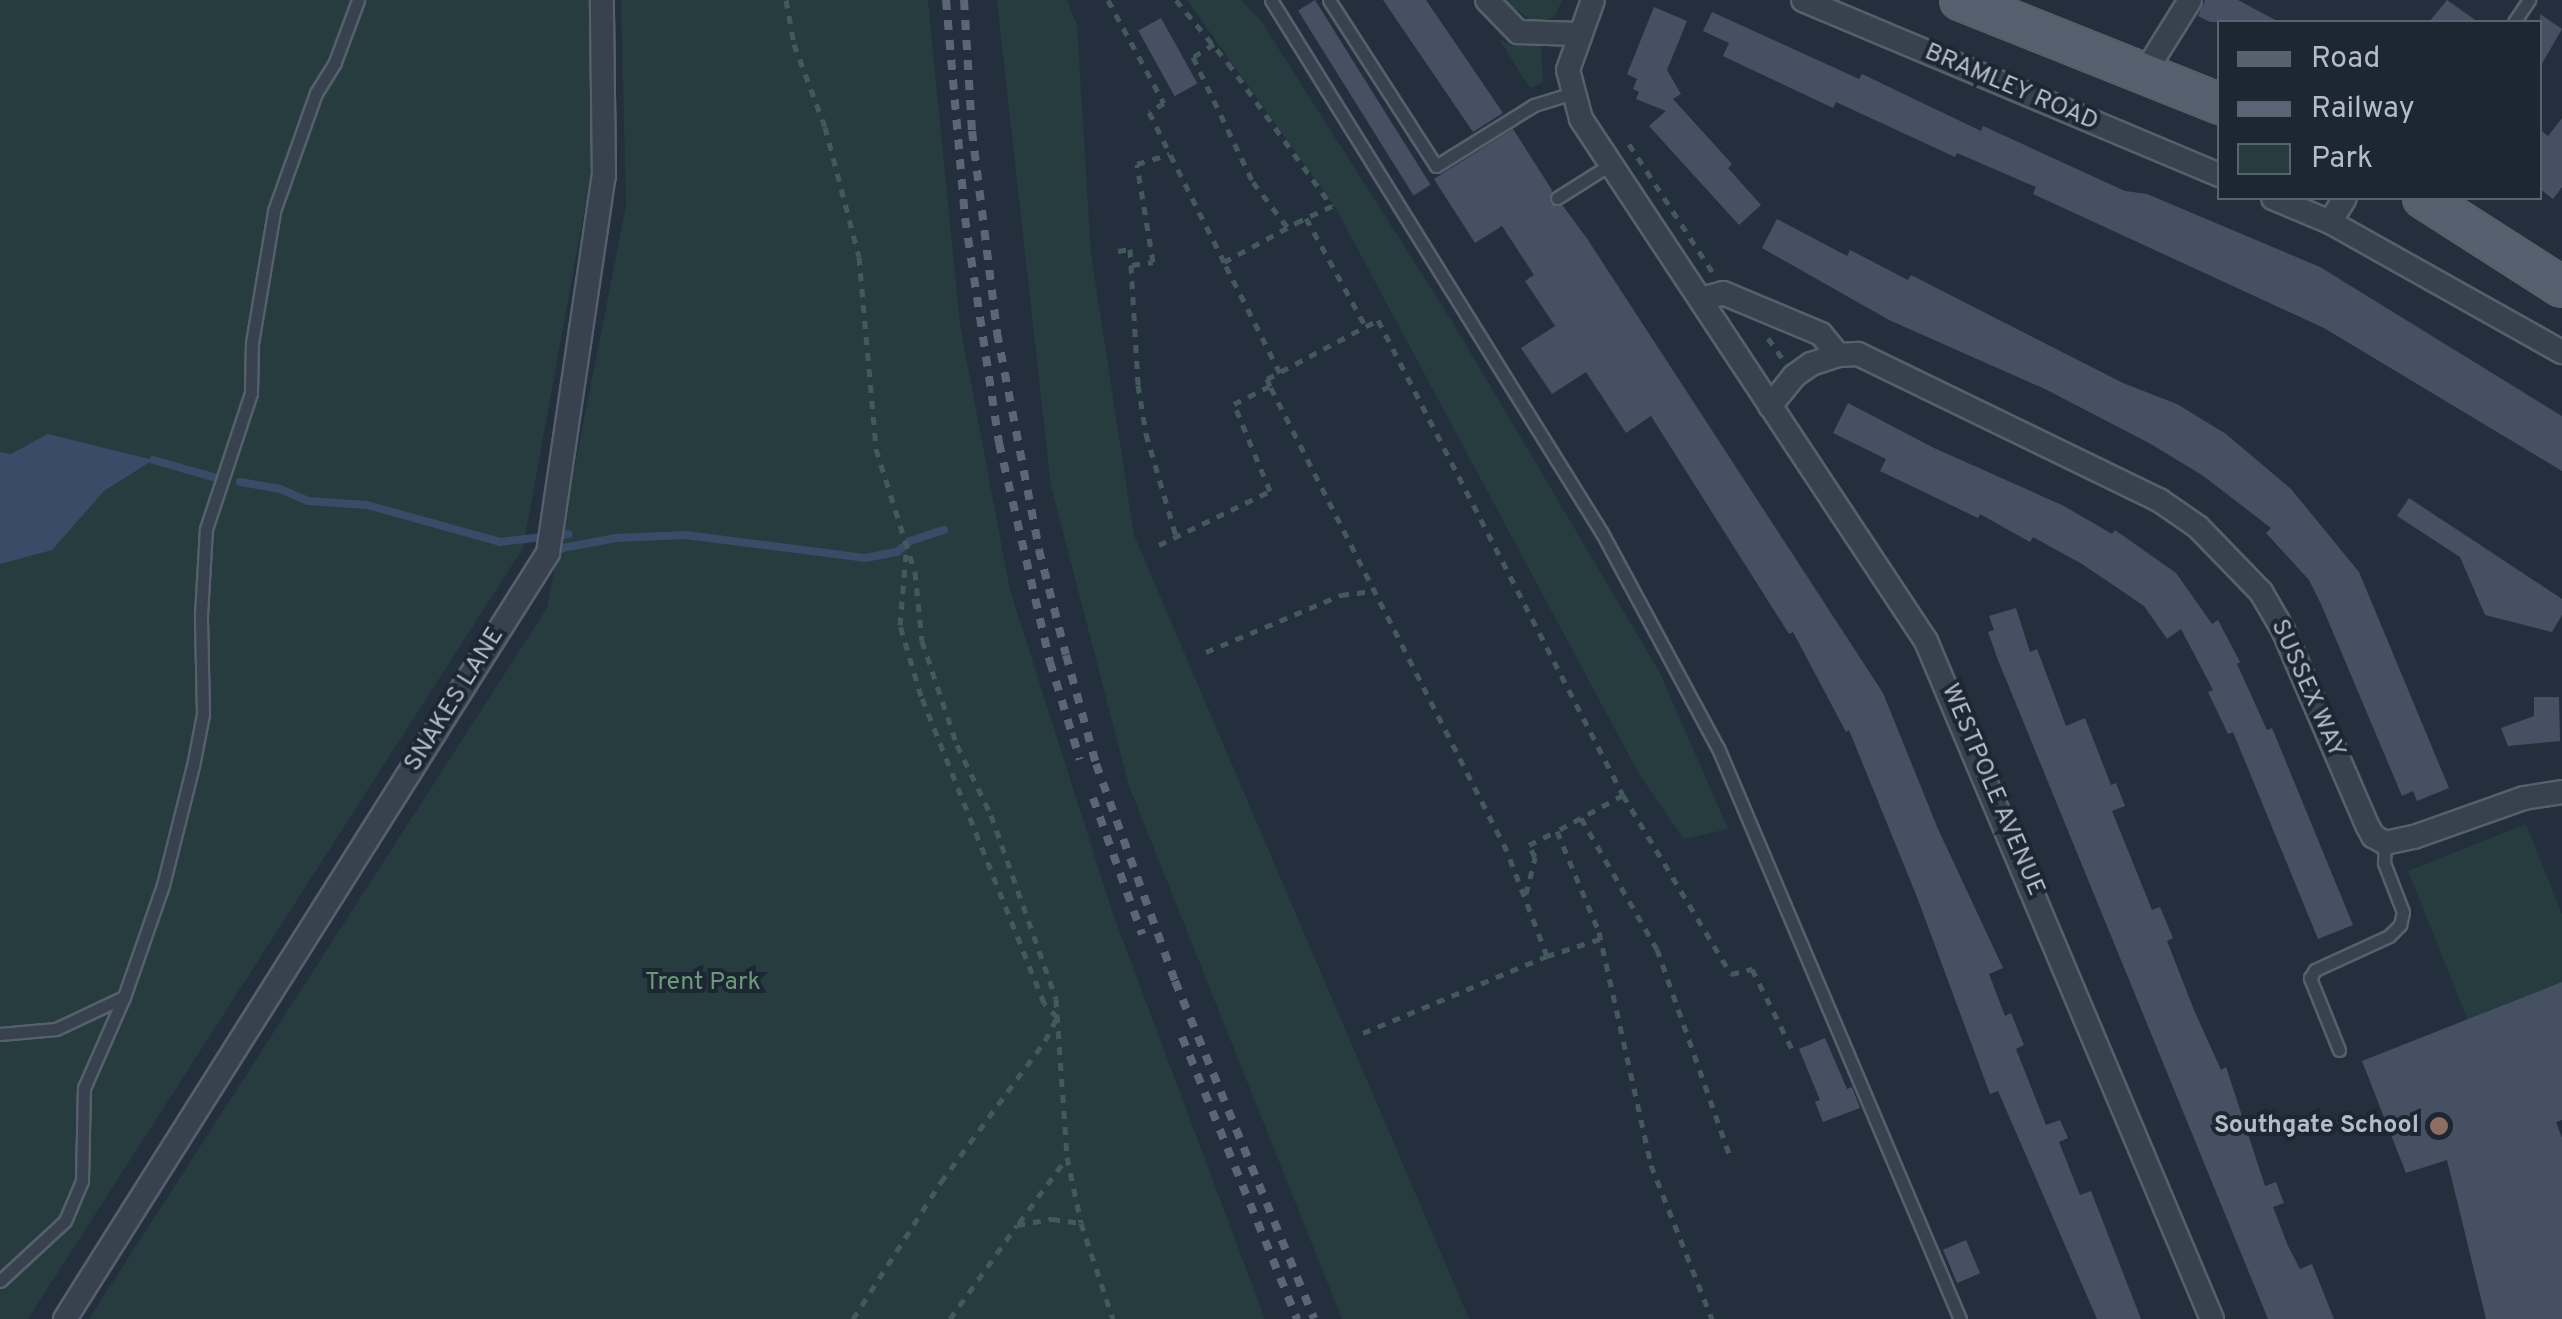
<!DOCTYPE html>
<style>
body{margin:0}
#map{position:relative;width:2562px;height:1319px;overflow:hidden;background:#242f3e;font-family:Overpass,sans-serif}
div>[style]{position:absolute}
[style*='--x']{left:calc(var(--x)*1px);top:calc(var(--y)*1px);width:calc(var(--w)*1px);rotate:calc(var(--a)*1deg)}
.green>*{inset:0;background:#263c3f}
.water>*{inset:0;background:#394c67}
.stream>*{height:8px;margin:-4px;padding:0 4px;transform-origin:4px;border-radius:4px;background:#394c67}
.building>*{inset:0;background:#455162;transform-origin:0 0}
.path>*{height:5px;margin-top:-2.5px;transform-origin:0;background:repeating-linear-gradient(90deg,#44595c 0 8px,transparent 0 16px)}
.roads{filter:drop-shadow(2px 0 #565f6c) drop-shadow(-2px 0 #565f6c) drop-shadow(0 2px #565f6c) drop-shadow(0 -2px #565f6c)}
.lane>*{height:11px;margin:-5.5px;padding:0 5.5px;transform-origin:5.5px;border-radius:5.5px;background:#38414e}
.street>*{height:22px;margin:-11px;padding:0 11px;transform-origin:11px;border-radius:11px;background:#38414e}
.primary>*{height:38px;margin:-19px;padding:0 19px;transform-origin:19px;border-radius:19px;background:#56606e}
.rail>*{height:8px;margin-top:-4px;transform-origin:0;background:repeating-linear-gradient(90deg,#5a6575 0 10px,transparent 0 20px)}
.dots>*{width:28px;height:28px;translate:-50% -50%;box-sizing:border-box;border:5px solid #1d2633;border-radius:50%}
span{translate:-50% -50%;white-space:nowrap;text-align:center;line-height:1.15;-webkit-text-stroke:8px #1d2633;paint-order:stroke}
.street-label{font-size:25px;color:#b4bcc9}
.park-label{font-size:25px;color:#6b9a76}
.poi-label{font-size:25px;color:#b4bcc9;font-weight:700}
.right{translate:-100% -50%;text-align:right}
.legend{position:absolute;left:2217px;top:20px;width:325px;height:180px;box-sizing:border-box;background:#1d2633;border:2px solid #59626f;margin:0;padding:12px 18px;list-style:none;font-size:30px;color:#b4bcc9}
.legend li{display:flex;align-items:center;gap:20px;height:50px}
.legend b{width:50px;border:2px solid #59626f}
</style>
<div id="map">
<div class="green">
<i style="clip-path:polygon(0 0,602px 0,604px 176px,588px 191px,523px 548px,28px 1319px,0 1319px)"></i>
<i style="clip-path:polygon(621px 0,928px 0,960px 325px,1010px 590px,1112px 911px,1265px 1319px,89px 1319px,547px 608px,626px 206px)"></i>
<i style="clip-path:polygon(997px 0,1067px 0,1077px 25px,1091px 254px,1134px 535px,1469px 1319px,1342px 1319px,1129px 786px,1051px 486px)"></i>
<i style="clip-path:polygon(1187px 0,1241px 0,1261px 21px,1453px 323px,1660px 673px,1728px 829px,1684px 839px,1639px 774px,1335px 207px)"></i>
<i style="clip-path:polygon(1503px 0,1562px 0,1555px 16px,1547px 20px,1529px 19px)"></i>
<i style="clip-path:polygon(1499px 39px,1510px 45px,1541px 46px,1543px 82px,1530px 88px)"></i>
<i style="clip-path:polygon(2526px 824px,2562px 914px,2562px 984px,2468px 1021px,2408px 871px)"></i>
</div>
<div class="water">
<i style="clip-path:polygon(48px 434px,153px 460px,104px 491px,52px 550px,0 564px,0 452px,11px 454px)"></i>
</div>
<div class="stream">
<i style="--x:153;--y:460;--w:62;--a:15.8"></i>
<i style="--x:240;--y:482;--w:41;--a:9.9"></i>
<i style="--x:280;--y:489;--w:30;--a:23"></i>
<i style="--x:308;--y:501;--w:59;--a:3.9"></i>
<i style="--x:367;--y:505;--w:138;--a:15.5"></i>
<i style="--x:500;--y:542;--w:69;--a:-6.6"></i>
<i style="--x:552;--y:550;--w:65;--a:-10.6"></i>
<i style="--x:616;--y:538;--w:70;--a:-2.5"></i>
<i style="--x:686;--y:535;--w:180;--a:7.3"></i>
<i style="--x:865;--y:558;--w:33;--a:-11"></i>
<i style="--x:897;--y:552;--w:17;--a:-40"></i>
<i style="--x:910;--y:541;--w:36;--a:-18"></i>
</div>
<div class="building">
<i style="left:1315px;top:0;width:218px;height:20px;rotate:58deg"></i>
<i style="clip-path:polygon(1383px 0,1426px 0,1503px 113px,1473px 132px)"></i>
<i style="clip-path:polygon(2205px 0,2238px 0,2279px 22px,2210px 22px,2198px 16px)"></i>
<i style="clip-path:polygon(2447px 0,2478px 22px,2429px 22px)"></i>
<i style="clip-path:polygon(1654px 7px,1687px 21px,1667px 70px,1681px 94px,1673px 99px,1732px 164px,1728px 168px,1761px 205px,1739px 225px,1649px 126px,1666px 111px,1636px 99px,1639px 92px,1633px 89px,1637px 79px,1627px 74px)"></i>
<i style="clip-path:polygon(1712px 12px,1859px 79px,1862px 74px,1981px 131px,1983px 126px,2125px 191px,2147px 194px,2320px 267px,2562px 416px,2562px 471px,2324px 328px,2033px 194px,2036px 187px,1957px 153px,1955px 157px,1836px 102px,1833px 108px,1723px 56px,1729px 43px,1703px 31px)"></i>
<i style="clip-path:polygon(2540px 14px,2562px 29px,2540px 67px)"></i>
<i style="left:1161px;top:18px;width:75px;height:26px;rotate:61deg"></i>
<i style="clip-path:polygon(2562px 118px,2562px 187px,2553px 199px,2540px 189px,2540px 130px,2548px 136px)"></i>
<i style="clip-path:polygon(1513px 129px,1552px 190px,1550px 204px,1563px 206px,1588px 240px,1883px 693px,1938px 829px,2003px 968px,1989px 974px,2005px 1016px,2011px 1013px,2024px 1045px,2016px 1049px,2046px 1125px,2060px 1120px,2068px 1138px,2059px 1142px,2080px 1195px,2091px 1191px,2141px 1319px,2097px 1319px,1998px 1091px,1990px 1094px,1917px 897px,1849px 730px,1846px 732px,1793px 632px,1789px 634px,1651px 416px,1626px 433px,1586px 372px,1552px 394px,1521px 348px,1555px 326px,1525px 281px,1534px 275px,1502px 226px,1475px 243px,1434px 179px)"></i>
<i style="clip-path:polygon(1777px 219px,1847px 256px,1850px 250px,1908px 280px,1911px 275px,2123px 383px,2177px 404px,2226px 434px,2291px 489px,2359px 572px,2449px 788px,2417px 801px,2413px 791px,2402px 796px,2321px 604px,2309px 580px,2266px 533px,2271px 528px,2202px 475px,2149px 443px,2045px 389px,1889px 320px,1762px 248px)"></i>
<i style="clip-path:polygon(1848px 403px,1934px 448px,2064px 506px,2112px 534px,2115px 530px,2176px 573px,2212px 624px,2218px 620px,2240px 662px,2237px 664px,2267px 730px,2272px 728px,2353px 925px,2318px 939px,2233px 732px,2228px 734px,2208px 692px,2213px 690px,2181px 629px,2167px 639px,2144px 606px,2082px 564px,2033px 537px,2030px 542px,1980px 514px,1978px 518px,1880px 471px,1886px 459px,1833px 433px)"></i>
<i style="clip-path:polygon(2409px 498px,2562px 599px,2562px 615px,2552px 632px,2485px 615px,2460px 557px,2397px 516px)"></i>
<i style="clip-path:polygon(2016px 608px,2030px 652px,2037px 649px,2066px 726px,2085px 718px,2111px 785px,2116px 783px,2125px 806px,2112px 811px,2152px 910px,2160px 907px,2173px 938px,2167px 941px,2194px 1010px,2221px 1070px,2226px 1067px,2265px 1186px,2276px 1182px,2284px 1203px,2273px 1207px,2288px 1246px,2300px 1269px,2312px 1264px,2334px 1319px,2268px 1319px,1998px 660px,1988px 632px,1994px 630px,1989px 616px)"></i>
<i style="clip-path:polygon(2534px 697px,2559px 697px,2560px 741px,2508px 746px,2501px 728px,2534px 716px)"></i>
<i style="clip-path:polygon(2562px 982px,2562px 1120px,2556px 1122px,2562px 1138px,2562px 1319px,2486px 1319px,2447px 1160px,2406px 1173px,2362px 1061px)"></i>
<i style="clip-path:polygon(1825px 1038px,1847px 1089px,1852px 1087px,1860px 1108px,1823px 1122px,1815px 1102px,1820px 1100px,1799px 1049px)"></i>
<i style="left:1966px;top:1240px;width:36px;height:25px;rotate:67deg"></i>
</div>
<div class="path">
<i style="--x:786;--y:0;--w:45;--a:79.7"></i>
<i style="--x:794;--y:44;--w:89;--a:69.5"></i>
<i style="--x:825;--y:127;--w:134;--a:75.3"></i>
<i style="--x:859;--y:257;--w:193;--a:84.9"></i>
<i style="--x:876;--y:449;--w:129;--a:72.4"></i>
<i style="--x:915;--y:572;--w:69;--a:84.2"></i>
<i style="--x:922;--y:641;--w:110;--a:71.4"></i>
<i style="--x:957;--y:745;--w:78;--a:64.1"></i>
<i style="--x:991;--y:815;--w:195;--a:70.5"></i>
<i style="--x:1056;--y:999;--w:158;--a:86"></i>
<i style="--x:1067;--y:1157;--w:67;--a:78"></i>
<i style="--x:1081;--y:1223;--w:101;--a:71.6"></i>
<i style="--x:1108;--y:0;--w:117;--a:61.5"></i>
<i style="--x:1164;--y:103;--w:17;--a:149"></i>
<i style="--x:1149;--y:112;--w:168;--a:63.4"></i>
<i style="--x:1176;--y:0;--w:82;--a:50.5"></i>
<i style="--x:1228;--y:63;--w:177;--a:54"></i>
<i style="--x:1332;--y:206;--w:29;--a:155"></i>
<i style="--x:1214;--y:44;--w:25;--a:148"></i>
<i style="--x:1193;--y:57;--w:139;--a:64.4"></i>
<i style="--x:1253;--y:182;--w:58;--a:52.7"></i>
<i style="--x:1629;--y:144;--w:154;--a:56.9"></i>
<i style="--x:1118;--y:251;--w:12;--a:-9"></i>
<i style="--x:1130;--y:249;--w:136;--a:86.6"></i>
<i style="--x:1138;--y:385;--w:50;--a:80.7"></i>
<i style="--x:1146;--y:434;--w:106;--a:73.6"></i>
<i style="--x:1132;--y:265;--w:21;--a:-8"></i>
<i style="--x:1153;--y:262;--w:99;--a:-99.3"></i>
<i style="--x:1137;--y:164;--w:34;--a:-17"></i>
<i style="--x:1768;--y:338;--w:24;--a:55"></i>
<i style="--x:1280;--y:373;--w:124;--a:-116.8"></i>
<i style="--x:1224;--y:262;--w:82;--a:-28.4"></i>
<i style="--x:1296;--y:223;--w:11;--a:-27"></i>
<i style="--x:1306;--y:218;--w:124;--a:61.2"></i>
<i style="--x:1159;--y:545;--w:123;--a:-25.9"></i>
<i style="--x:1270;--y:491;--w:94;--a:-112.5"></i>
<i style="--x:1234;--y:404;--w:40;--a:-26.6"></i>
<i style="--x:1206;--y:652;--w:147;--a:-22.9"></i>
<i style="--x:1341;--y:595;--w:31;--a:-7"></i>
<i style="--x:1623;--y:795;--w:209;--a:58.9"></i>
<i style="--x:1731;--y:974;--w:22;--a:-13"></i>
<i style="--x:1752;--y:969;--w:92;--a:63.4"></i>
<i style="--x:1581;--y:818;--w:151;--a:59.9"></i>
<i style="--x:1657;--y:949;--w:219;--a:70.6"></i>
<i style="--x:1526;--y:894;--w:38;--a:-76"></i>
<i style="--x:1535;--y:857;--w:13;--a:-117"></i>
<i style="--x:1529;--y:845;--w:31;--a:-27"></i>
<i style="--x:1600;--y:939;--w:56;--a:162.2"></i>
<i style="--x:1547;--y:956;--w:112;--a:-110.9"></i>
<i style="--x:1507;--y:851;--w:522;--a:-117.01"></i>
<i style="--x:1270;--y:386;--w:8;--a:-113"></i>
<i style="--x:1267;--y:379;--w:126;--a:-28"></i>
<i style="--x:1378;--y:320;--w:534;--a:62.72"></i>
<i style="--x:1623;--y:795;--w:75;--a:151.4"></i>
<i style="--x:1557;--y:831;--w:109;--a:67.4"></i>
<i style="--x:1599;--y:932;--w:239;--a:77.4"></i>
<i style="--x:1651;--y:1165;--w:166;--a:68.4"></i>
<i style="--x:1363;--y:1033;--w:199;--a:-22.7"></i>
<i style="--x:1019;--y:1223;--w:79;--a:-53.7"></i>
<i style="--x:853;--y:1319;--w:163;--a:-57.3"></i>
<i style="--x:941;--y:1182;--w:175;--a:-53.6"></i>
<i style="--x:1045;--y:1041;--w:27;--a:-63"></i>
<i style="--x:1057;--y:1017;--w:19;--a:-133"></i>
<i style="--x:1044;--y:1003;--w:331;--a:-111.8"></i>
<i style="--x:921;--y:696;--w:74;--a:-106.5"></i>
<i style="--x:900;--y:625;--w:71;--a:-85.2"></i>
<i style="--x:950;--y:1319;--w:115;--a:-54.5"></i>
<i style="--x:1017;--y:1225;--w:36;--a:-10"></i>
<i style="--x:1052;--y:1219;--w:29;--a:8"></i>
</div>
<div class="roads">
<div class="lane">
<i style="--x:1271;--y:0;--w:627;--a:58.16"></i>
<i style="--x:1602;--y:533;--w:244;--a:61.7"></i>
<i style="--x:1718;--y:748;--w:620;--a:67.03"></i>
<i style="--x:1329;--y:0;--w:197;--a:57.2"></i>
<i style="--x:1436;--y:166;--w:115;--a:-31.9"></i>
<i style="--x:1534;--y:105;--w:39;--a:-17"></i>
<i style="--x:2514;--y:22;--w:27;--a:-56"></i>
<i style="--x:1557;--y:198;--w:64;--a:-32.2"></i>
<i style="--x:0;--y:1034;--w:56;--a:-5.1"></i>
<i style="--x:56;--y:1029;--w:75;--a:-25.2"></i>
<i style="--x:2339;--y:1050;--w:78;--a:-111.9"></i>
<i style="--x:2310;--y:978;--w:9;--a:-58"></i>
<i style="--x:2315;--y:970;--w:81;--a:-24.7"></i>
<i style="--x:2389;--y:936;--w:16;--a:-45"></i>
<i style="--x:2400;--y:925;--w:13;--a:-77"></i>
<i style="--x:2403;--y:912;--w:53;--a:-111.2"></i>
<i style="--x:2384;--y:863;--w:20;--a:-87"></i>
<i style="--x:0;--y:1281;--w:88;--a:-42.7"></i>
<i style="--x:65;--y:1221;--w:43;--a:-67"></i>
<i style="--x:82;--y:1181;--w:93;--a:-88.8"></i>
<i style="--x:84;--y:1088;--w:99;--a:-66.3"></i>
<i style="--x:124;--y:997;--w:119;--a:-70.8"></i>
<i style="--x:163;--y:885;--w:123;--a:-75.9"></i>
<i style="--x:193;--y:766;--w:53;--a:-79.1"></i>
<i style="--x:203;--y:714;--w:99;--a:-91.2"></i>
<i style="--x:201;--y:615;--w:86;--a:-86.7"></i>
<i style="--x:206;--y:529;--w:143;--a:-71.7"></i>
<i style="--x:251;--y:393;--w:50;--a:-88.9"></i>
<i style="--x:252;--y:343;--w:134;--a:-80.5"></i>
<i style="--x:274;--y:211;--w:125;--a:-70.4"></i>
<i style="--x:316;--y:93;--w:36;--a:-58"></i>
<i style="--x:335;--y:62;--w:66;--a:-69.6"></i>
</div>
<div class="street">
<i style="--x:1487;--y:0;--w:45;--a:45.9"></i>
<i style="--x:1518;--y:32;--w:59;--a:1.9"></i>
<i style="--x:1593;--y:0;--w:74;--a:109.7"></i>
<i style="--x:1568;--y:70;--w:51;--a:75.1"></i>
<i style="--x:1581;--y:119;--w:626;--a:56.54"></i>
<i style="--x:1926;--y:641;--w:736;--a:67.13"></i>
<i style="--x:1803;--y:0;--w:452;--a:22.8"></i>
<i style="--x:2144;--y:74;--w:87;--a:-58.1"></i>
<i style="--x:2273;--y:198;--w:62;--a:22.8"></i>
<i style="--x:2330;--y:222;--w:266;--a:29.3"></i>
<i style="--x:2330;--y:222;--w:28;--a:-58"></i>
<i style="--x:1701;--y:299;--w:23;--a:-15"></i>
<i style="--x:1723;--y:293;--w:106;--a:22.7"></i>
<i style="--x:1821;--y:334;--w:27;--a:51"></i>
<i style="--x:1770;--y:406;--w:38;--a:-51"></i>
<i style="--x:1794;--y:376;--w:21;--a:-35"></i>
<i style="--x:1811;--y:364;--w:28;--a:-18"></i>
<i style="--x:1838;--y:355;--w:20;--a:-3"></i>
<i style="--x:1858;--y:354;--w:335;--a:25.9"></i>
<i style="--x:2159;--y:500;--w:47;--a:34.7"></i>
<i style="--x:2198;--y:527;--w:91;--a:45.9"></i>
<i style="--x:2261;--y:592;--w:44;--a:59.9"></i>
<i style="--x:2283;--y:630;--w:212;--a:66.7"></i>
<i style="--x:2367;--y:825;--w:13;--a:61"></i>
<i style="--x:2373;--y:836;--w:14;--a:30"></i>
<i style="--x:2385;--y:843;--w:30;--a:-12"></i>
<i style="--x:2414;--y:837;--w:117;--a:-19.5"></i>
<i style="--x:2524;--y:798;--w:38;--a:-9"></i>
<i style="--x:65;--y:1319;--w:906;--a:-57.77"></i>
<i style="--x:548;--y:553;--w:381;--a:-81.6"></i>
<i style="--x:604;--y:176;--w:176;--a:-90.7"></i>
</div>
<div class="primary">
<i style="--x:1960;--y:0;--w:280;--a:21.8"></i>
<i style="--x:2423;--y:198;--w:165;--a:32.6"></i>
</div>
</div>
<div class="rail">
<i style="--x:946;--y:0;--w:219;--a:85"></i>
<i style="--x:965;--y:218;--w:228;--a:81.4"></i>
<i style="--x:999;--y:443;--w:225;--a:76.9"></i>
<i style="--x:1050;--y:662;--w:102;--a:73"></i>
<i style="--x:964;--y:0;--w:131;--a:86.5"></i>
<i style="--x:972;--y:131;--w:204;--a:82.9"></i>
<i style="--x:997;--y:333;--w:221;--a:79"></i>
<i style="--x:1039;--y:550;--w:108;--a:75.6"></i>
<i style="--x:1066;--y:655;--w:113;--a:74.6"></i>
<i style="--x:1096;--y:764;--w:231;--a:70"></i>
<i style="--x:1175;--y:981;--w:365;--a:67.6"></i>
<i style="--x:1093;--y:798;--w:145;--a:70.2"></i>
<i style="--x:1182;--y:1037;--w:305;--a:67.8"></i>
</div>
<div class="dots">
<i style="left:2439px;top:1126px;background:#8d6e63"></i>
</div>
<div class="street-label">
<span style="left:2011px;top:88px;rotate:23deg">BRAMLEY ROAD</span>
<span style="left:2307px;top:689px;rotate:66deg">SUSSEX WAY</span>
<span style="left:455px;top:700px;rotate:-58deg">SNAKES LANE</span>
<span style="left:1992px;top:790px;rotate:67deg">WESTPOLE AVENUE</span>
</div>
<div class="park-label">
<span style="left:703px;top:983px">Trent Park</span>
</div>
<div class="poi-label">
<span class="right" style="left:2419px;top:1126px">Southgate School</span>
</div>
<ul class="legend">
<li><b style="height:12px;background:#56606e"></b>Road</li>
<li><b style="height:12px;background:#5a6575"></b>Railway</li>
<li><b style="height:28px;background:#263c3f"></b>Park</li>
</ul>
</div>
